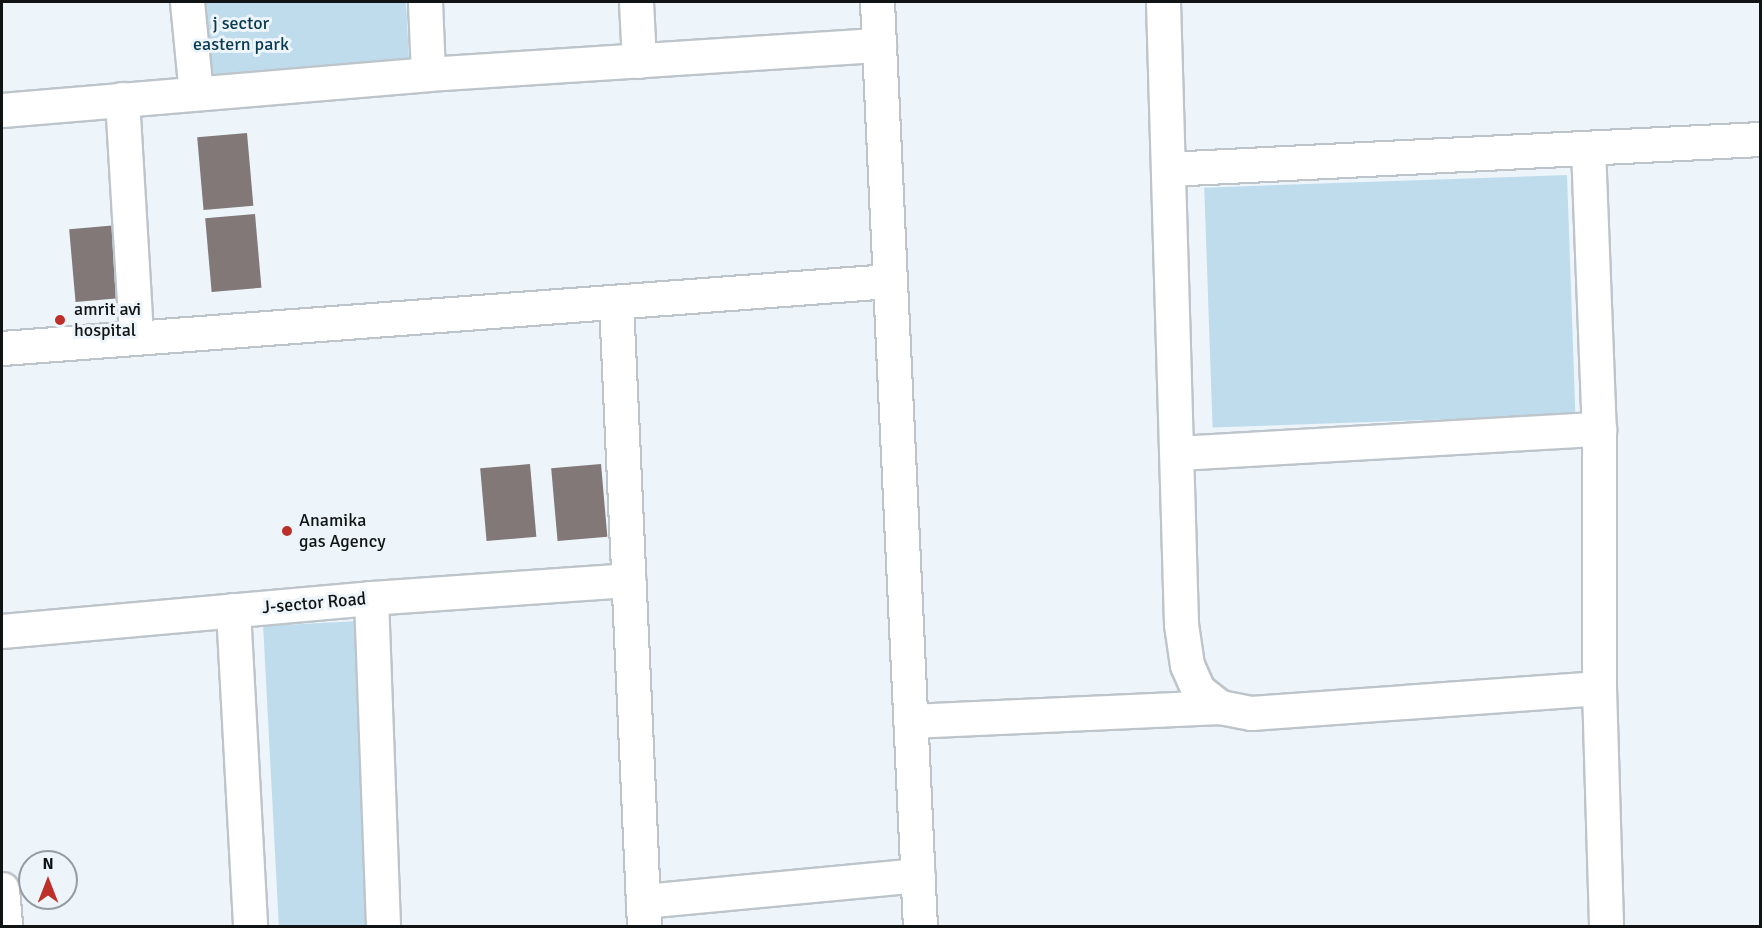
<!DOCTYPE html>
<style>
body{margin:0}
#map{position:relative;width:1762px;height:928px;overflow:hidden;background:#edf5fb;font-family:Signika,sans-serif}
div>[style]{position:absolute}
[style*='--x']{left:calc(var(--x)*1px);top:calc(var(--y)*1px);width:calc(var(--w)*1px);rotate:calc(var(--a)*1deg)}
.green>*{inset:0;background:#bfdced;transform-origin:0 0}
.building>*{inset:0;background:#817877;transform-origin:0 0}
.roads{filter:drop-shadow(2px 0 #bdc5cb) drop-shadow(-2px 0 #bdc5cb) drop-shadow(0 2px #bdc5cb) drop-shadow(0 -2px #bdc5cb)}
.minor>*{height:33px;margin:-16.5px;padding:0 16.5px;transform-origin:16.5px;border-radius:16.5px;background:#fff}
.dots>*{width:16px;height:16px;translate:-50% -50%;box-sizing:border-box;border:3px solid #edf5fb;border-radius:50%}
span{translate:-50% -50%;white-space:nowrap;text-align:center;line-height:1.15;-webkit-text-stroke:6px #edf5fb;paint-order:stroke}
.park-label{font-size:18px;color:#093a51}
.poi-label{font-size:18px;color:#111415}
.left{translate:0 -50%;text-align:left}
.street-label{font-size:18px;color:#111415}
.frame{position:absolute;inset:0;border:3px solid #111415;pointer-events:none}
.north{position:absolute;left:18px;top:850px;width:60px;height:60px;box-sizing:border-box;background:#edf5fb;border:2px solid #959b9f;border-radius:50%;rotate:0deg;font-size:16px;font-weight:700;line-height:24px;text-align:center;color:#111415}
.north::after{content:'';display:block;margin:auto;width:21px;height:27px;background:#bd2f29;clip-path:polygon(50% 0,100% 100%,50% 72%,0 100%)}
</style>
<div id="map">
<div class="green">
<i style="clip-path:polygon(204px 2px,406px 2px,409px 60px,212px 81px)"></i>
<i style="left:1567px;top:175px;width:240px;height:363px;rotate:88deg"></i>
<i style="left:359px;top:621px;width:305px;height:96px;rotate:87deg"></i>
</div>
<div class="building">
<i style="left:247px;top:133px;width:73px;height:50px;rotate:85deg"></i>
<i style="left:255px;top:214px;width:74px;height:50px;rotate:85deg"></i>
<i style="left:118px;top:225px;width:73px;height:49px;rotate:85deg"></i>
<i style="left:530px;top:464px;width:73px;height:50px;rotate:85deg"></i>
<i style="left:601px;top:464px;width:73px;height:50px;rotate:85deg"></i>
</div>
<div class="roads">
<div class="minor">
<i style="--x:187;--y:2;--w:91;--a:84.4"></i>
<i style="--x:425;--y:2;--w:72;--a:87.6"></i>
<i style="--x:636;--y:2;--w:59;--a:87.1"></i>
<i style="--x:877;--y:2;--w:925;--a:87.34"></i>
<i style="--x:1163;--y:2;--w:622;--a:88.34"></i>
<i style="--x:1181;--y:624;--w:41;--a:81.7"></i>
<i style="--x:1187;--y:665;--w:27;--a:66"></i>
<i style="--x:1198;--y:690;--w:28;--a:38"></i>
<i style="--x:1220;--y:707;--w:32;--a:11"></i>
<i style="--x:1251;--y:713;--w:349;--a:-4.1"></i>
<i style="--x:122;--y:99;--w:239;--a:86.6"></i>
<i style="--x:2;--y:110;--w:428;--a:-4.8"></i>
<i style="--x:428;--y:74;--w:452;--a:-3.7"></i>
<i style="--x:1588;--y:148;--w:281;--a:87.8"></i>
<i style="--x:1599;--y:429;--w:259;--a:90"></i>
<i style="--x:1599;--y:688;--w:238;--a:88.3"></i>
<i style="--x:1168;--y:169;--w:593;--a:-2.9"></i>
<i style="--x:616;--y:302;--w:625;--a:87.43"></i>
<i style="--x:2;--y:348;--w:890;--a:-4.32"></i>
<i style="--x:1177;--y:453;--w:423;--a:-3.3"></i>
<i style="--x:371;--y:598;--w:328;--a:87.9"></i>
<i style="--x:233;--y:610;--w:316;--a:86.9"></i>
<i style="--x:2;--y:631;--w:370;--a:-5.1"></i>
<i style="--x:371;--y:598;--w:258;--a:-4"></i>
<i style="--x:910;--y:721;--w:310;--a:-2.6"></i>
<i style="--x:2;--y:889;--w:37;--a:85"></i>
<i style="--x:643;--y:901;--w:276;--a:-5.4"></i>
</div>
</div>
<div class="dots">
<i style="left:60px;top:320px;background:#bd2f29"></i>
<i style="left:287px;top:531px;background:#bd2f29"></i>
</div>
<div class="park-label">
<span style="left:241px;top:34px">j sector<br>eastern park</span>
</div>
<div class="poi-label">
<span class="left" style="left:74px;top:320px">amrit avi<br>hospital</span>
<span class="left" style="left:299px;top:531px">Anamika<br>gas Agency</span>
</div>
<div class="street-label">
<span style="left:314px;top:603px;rotate:-5deg">J-sector Road</span>
</div>
<div class="frame"></div>
<div class="north">N</div>
</div>
